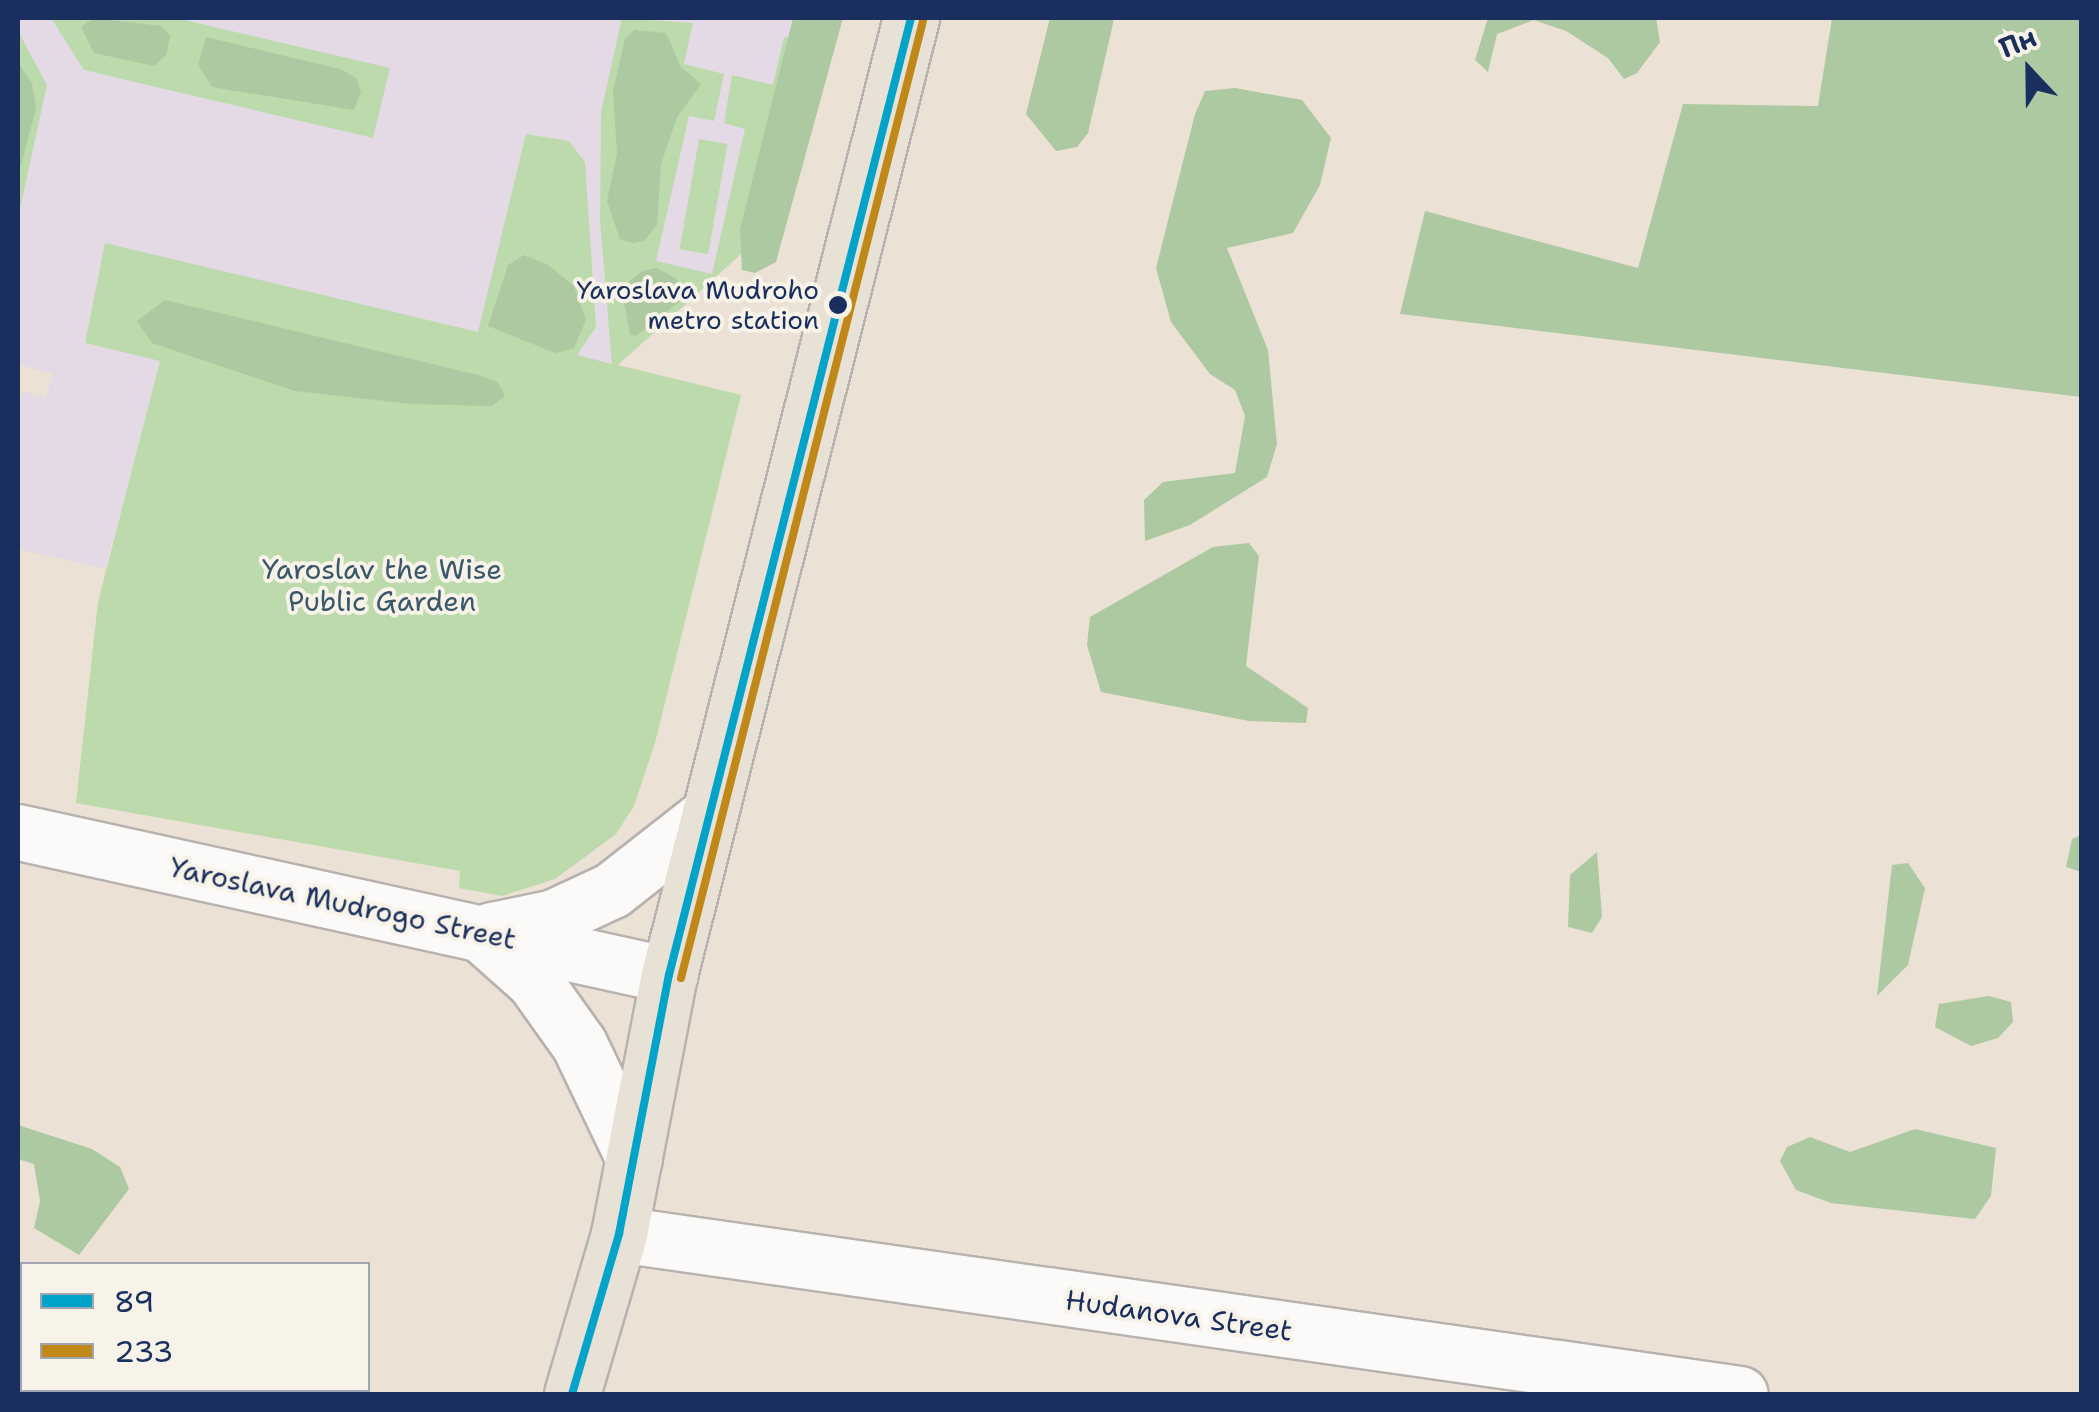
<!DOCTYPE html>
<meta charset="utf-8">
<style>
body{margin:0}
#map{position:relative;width:2099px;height:1412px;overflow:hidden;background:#ebe1d4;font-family:"Shantell Sans",sans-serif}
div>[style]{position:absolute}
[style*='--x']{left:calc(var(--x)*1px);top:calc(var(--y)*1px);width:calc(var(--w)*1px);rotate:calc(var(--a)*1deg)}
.built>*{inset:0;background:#e4dae6}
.green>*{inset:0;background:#bcdaac;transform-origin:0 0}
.forest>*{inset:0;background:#acc9a1}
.roads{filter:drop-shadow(2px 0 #b7b2af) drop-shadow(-2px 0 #b7b2af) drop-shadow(0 2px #b7b2af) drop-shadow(0 -2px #b7b2af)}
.minor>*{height:55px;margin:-27.5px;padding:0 27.5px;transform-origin:27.5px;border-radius:27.5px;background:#fcfaf9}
.major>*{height:55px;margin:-27.5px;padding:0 27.5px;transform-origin:27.5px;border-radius:27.5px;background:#e8e1d5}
.bus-1>*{height:8px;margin:-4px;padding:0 4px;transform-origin:4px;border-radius:4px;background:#01a3c8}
.bus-2>*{height:8px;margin:-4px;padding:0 4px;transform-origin:4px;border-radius:4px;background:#c08818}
.dots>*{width:28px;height:28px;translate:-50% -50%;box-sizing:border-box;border:5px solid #f7f3e8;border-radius:50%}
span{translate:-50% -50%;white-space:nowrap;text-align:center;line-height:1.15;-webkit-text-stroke:8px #f7f3e8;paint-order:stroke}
.bus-label{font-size:26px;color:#1b2f5e}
.right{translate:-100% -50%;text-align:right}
.park-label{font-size:28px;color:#3a5869}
.street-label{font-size:28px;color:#1b2f5e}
.frame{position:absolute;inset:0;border:20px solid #1b2f5e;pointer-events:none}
.legend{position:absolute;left:20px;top:1262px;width:350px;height:130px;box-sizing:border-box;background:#f7f3e8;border:2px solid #9fa5b1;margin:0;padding:12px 18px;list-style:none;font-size:30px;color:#1b2f5e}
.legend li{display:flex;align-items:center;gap:20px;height:50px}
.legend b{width:50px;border:2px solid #9fa5b1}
.north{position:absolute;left:1979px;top:20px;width:100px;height:100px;-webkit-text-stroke:8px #f7f3e8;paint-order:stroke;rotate:338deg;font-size:28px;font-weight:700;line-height:40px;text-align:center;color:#1b2f5e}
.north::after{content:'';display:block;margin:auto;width:35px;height:45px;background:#1b2f5e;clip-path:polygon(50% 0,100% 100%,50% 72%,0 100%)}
</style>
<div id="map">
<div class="built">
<i style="clip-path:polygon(18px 18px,797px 18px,750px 246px,613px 369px,112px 542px,106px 569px,18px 549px,18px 407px,22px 391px,46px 398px,53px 374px,18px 364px)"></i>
</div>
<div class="green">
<i style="clip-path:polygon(51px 18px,176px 18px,390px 68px,373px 138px,84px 70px)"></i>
<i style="clip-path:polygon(622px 18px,693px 23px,684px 64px,724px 74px,714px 121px,689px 116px,656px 261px,712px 274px,745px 129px,724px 123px,732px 75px,773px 85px,784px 37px,793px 39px,750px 246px,618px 365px,741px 395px,655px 743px,634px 806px,616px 834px,555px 879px,502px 896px,459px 888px,460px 871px,76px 803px,98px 602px,160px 361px,85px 343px,105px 243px,478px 332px,526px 134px,569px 141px,585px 162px,596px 327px,577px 355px,612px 364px,600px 220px,601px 112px)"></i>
<i style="clip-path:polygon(18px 31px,47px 85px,18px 218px)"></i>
<i style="left:699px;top:139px;width:29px;height:112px;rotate:10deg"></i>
</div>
<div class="forest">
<i style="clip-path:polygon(94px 18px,161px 26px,170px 35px,167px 54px,154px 66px,94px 53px,81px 27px)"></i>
<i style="clip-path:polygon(793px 18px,843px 18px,776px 262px,755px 273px,742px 270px,740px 229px)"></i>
<i style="clip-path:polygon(1050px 18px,1114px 19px,1088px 133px,1077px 147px,1056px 151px,1026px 114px)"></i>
<i style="clip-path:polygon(1488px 18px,1656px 18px,1660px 42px,1637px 73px,1624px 79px,1608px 58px,1566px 31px,1534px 20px,1497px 34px,1488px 72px,1475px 60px)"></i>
<i style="clip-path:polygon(1832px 18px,2081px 18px,2081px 397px,1400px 314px,1425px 211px,1638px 268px,1683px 104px,1818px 106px)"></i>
<i style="clip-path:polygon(634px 30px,666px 33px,681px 67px,701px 84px,677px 117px,661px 164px,657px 225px,644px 241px,633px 243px,620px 239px,607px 201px,617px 153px,613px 91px,625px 39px)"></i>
<i style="clip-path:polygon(206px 37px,340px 69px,356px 78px,361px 92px,354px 110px,212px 87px,198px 65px)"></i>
<i style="clip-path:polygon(18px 62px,32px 83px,36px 108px,18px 176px)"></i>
<i style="clip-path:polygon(1235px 88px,1302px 100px,1331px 138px,1320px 185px,1293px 233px,1227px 248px,1268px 350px,1277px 444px,1267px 477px,1190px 525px,1145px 541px,1144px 500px,1163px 482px,1235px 473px,1245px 416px,1235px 390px,1210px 374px,1171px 322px,1156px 268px,1195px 114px,1205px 91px)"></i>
<i style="clip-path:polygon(524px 255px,548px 265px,574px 286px,586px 320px,574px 348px,555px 353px,488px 326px,508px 265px)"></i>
<i style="clip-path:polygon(657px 268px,677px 279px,684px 298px,636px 336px,630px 334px,621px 288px,642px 271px)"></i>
<i style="clip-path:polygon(165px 300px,482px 376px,498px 383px,505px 396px,492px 406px,411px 404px,295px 391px,152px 343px,137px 321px)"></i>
<i style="clip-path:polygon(1249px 543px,1259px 556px,1246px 666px,1308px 708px,1306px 723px,1249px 721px,1101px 692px,1087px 645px,1090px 617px,1213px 547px)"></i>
<i style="clip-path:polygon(2081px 835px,2081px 872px,2066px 867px,2072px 839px)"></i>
<i style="clip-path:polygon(1597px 852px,1602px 917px,1592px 933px,1568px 927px,1570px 875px)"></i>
<i style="clip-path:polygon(1908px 863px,1925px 888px,1908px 965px,1877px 996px,1892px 865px)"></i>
<i style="clip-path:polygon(1989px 996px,2011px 1002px,2013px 1022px,1998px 1038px,1971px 1046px,1935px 1027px,1939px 1004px)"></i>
<i style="clip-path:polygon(18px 1125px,92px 1149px,120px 1167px,129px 1189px,79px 1255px,34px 1228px,40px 1201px,34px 1164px,18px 1159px)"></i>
<i style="clip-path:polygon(1915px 1129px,1996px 1148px,1991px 1196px,1975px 1219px,1831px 1203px,1796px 1190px,1780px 1161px,1787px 1147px,1810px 1137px,1850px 1152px)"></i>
</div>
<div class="roads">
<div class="minor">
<i style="--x:18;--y:832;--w:667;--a:12.39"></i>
<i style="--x:492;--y:930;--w:63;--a:-11.8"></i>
<i style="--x:554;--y:917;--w:64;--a:-25"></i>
<i style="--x:612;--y:890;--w:123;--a:-38.1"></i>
<i style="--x:481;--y:934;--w:71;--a:41.6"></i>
<i style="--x:534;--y:981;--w:77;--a:54.5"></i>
<i style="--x:579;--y:1044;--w:127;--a:64.4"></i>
<i style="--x:619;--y:1234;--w:1132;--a:8.12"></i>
</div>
<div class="major">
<i style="--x:572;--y:1394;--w:167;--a:-73.6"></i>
<i style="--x:619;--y:1234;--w:264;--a:-79.1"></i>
<i style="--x:669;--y:975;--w:987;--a:-75.81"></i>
</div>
</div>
<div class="bus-1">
<i style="--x:572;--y:1394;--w:167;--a:-73.6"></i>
<i style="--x:619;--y:1234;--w:264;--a:-79.1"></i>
<i style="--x:669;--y:975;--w:987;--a:-75.81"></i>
</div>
<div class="bus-2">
<i style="--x:681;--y:978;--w:987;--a:-75.81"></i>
</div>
<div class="dots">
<i style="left:838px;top:305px;background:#1b2f5e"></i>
</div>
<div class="bus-label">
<span class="right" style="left:819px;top:305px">Yaroslava Mudroho<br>metro station</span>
</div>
<div class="park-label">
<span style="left:382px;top:585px">Yaroslav the Wise<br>Public Garden</span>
</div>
<div class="street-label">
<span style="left:343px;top:903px;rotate:12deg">Yaroslava Mudrogo Street</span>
<span style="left:1179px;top:1315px;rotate:8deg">Hudanova Street</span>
</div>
<div class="frame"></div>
<ul class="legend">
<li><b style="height:12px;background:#01a3c8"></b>89</li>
<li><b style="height:12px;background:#c08818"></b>233</li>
</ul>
<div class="north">Пн</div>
</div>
